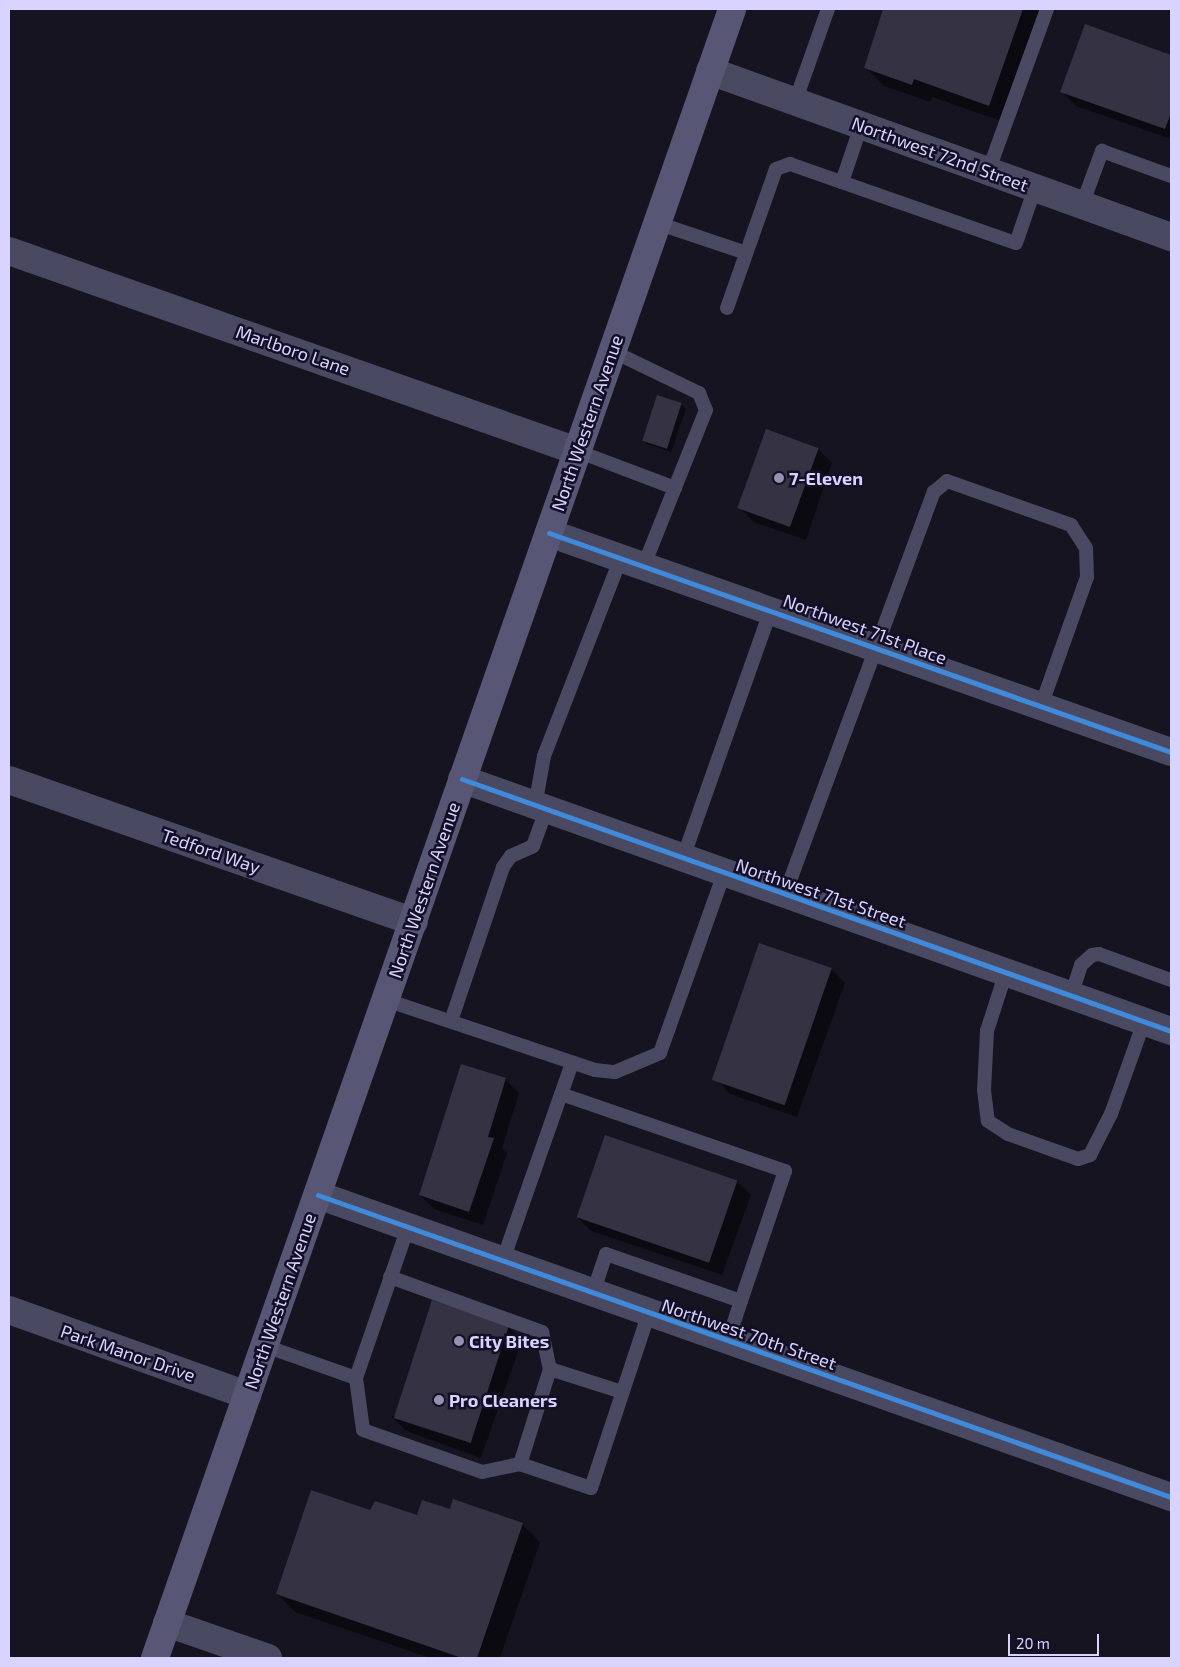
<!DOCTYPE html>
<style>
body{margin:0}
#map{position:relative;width:1180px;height:1667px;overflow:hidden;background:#161421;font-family:"Exo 2",sans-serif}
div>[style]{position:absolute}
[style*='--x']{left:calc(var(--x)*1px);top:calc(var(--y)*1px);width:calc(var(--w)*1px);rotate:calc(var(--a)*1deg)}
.shadow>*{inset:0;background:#0007}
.building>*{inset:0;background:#343243;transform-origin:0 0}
.lane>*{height:14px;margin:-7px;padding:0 7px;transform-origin:7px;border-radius:7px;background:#4a4962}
.street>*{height:28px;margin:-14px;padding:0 14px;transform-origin:14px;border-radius:14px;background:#4a4962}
.secondary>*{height:28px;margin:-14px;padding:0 14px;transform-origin:14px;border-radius:14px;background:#575674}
.cycleway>*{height:5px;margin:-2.5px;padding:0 2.5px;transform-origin:2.5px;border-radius:2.5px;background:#408adc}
.dots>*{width:14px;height:14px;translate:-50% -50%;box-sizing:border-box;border:2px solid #130f26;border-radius:50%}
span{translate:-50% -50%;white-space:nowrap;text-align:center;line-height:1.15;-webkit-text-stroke:5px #130f26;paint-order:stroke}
.street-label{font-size:18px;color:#d9d4ff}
.poi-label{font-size:18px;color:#d9d4ff;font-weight:700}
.left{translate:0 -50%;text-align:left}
.frame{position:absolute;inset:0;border:10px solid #d9d4ff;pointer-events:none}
.scale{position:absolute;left:1008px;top:1634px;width:91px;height:22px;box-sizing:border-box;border:2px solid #d9d4ff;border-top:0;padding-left:6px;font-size:15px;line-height:18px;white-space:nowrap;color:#d9d4ff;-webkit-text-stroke:4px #130f26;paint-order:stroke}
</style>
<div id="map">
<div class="shadow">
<i style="clip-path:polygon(886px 9px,1047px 9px,1007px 123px,932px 97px,930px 102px,884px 86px,866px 68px)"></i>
<i style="clip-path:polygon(1085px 26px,1171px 56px,1171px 139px,1076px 106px,1062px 92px)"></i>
<i style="clip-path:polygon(681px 404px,686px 409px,671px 452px,647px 444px,643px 440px)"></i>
<i style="clip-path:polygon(818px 449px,832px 463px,806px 540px,754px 522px,740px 508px)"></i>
<i style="clip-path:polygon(831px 969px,845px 983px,797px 1117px,730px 1094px,717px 1080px)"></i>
<i style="clip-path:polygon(505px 1079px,519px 1093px,502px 1148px,507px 1153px,483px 1225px,434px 1209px,420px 1195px)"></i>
<i style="clip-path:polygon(737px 1181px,751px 1195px,722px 1275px,591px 1231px,577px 1217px)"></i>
<i style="clip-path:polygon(508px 1327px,522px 1340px,481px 1458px,406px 1431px,392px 1417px)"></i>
<i style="clip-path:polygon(370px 1511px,417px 1517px,450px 1511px,522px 1524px,540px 1542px,500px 1658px,430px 1658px,295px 1612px,277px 1594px)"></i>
</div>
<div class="building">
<i style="clip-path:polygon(883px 9px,1023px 9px,989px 106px,914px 79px,912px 85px,864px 68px)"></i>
<i style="clip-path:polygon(1085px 24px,1171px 55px,1171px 113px,1165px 129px,1060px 92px)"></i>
<i style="left:657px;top:395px;width:26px;height:48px;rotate:18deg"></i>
<i style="left:766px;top:429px;width:56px;height:84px;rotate:20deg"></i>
<i style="left:759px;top:943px;width:77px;height:145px;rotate:19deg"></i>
<i style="clip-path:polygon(461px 1064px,506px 1078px,488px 1137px,494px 1138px,469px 1212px,419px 1195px)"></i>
<i style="left:605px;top:1135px;width:140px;height:87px;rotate:19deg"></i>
<i style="left:432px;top:1300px;width:81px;height:124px;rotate:18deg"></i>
<i style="clip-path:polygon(311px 1490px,370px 1510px,375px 1501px,417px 1515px,422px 1500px,450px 1509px,453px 1499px,523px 1523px,477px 1658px,462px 1658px,276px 1594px)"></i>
</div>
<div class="lane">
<i style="--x:795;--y:102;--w:99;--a:-70.5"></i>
<i style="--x:988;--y:172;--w:173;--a:-70.1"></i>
<i style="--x:842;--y:182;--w:59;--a:-71.3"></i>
<i style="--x:1082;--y:205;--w:58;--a:-69.7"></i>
<i style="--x:1102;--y:151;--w:73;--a:19.9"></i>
<i style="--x:657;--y:223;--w:94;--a:18.6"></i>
<i style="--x:727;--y:308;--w:147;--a:-70.6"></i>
<i style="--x:776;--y:169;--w:15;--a:-20"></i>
<i style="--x:790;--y:164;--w:239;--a:19.3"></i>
<i style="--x:1016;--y:243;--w:58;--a:-70.9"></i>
<i style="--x:612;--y:351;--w:97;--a:25.8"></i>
<i style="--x:699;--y:393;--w:18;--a:68"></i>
<i style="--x:706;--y:410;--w:167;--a:111.8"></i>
<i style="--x:577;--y:451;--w:105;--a:20.7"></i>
<i style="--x:535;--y:806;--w:51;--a:-79.8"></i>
<i style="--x:544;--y:756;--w:213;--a:-68.8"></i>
<i style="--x:683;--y:858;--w:263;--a:-70.5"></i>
<i style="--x:785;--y:894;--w:429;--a:-69.7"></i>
<i style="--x:934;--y:492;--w:17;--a:-40"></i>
<i style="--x:947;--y:481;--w:132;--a:19.5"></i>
<i style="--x:1071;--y:525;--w:27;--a:57"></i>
<i style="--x:1086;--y:548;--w:29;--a:88"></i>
<i style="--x:1087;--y:577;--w:137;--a:109.6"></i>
<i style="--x:1006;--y:972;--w:62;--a:107.9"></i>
<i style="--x:987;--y:1031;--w:59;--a:92.9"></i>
<i style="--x:984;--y:1090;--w:31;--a:83"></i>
<i style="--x:988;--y:1121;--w:24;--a:33"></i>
<i style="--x:1008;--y:1134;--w:74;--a:19.7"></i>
<i style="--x:1078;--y:1159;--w:13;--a:-18"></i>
<i style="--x:1090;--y:1155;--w:46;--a:-62.9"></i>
<i style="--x:1111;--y:1114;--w:98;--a:-70.3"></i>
<i style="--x:1071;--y:996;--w:33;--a:-72"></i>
<i style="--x:1081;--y:965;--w:15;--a:-42"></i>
<i style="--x:1092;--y:955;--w:7;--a:-8"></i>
<i style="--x:1099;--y:954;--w:77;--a:19.9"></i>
<i style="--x:386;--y:1000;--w:220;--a:18.5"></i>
<i style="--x:595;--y:1070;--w:20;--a:6"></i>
<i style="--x:615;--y:1072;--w:49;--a:-22.9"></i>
<i style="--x:660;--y:1053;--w:191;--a:-70.4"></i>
<i style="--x:451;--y:1021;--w:163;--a:-71.3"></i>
<i style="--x:503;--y:867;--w:14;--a:-54"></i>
<i style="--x:511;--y:856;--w:24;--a:-24"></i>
<i style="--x:533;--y:846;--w:38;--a:-70"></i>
<i style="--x:561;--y:1094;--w:237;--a:19"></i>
<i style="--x:785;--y:1171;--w:137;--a:108.7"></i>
<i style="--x:408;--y:1227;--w:160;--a:109"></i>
<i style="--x:356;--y:1378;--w:52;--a:82.3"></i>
<i style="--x:363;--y:1430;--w:126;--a:19.4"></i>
<i style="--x:482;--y:1472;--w:39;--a:-12"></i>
<i style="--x:520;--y:1464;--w:75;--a:18.7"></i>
<i style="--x:591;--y:1488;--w:184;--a:-71.7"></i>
<i style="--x:503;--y:1260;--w:209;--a:-70.7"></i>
<i style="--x:390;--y:1277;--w:162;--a:19.9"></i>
<i style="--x:542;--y:1332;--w:38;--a:78"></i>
<i style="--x:550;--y:1369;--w:100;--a:107.5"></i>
<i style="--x:593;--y:1293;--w:41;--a:-71.6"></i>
<i style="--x:606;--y:1254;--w:143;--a:19.2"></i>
<i style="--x:741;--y:1301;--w:41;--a:108.4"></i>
<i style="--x:265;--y:1346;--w:96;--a:19.4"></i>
<i style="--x:550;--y:1369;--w:76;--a:17.7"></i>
</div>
<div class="street">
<i style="--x:710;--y:71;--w:490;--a:19.8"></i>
<i style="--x:9;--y:251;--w:602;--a:19.4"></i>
<i style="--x:549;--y:533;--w:659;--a:19.4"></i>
<i style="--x:462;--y:779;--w:752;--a:19.57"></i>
<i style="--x:9;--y:780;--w:429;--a:19.3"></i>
<i style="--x:318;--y:1195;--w:905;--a:19.5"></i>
<i style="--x:9;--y:1310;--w:253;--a:19.7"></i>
<i style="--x:167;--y:1623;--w:107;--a:19.1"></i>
</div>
<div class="secondary">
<i style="--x:155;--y:1658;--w:1747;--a:-70.71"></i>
</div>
<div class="cycleway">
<i style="--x:549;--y:533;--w:659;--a:19.4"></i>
<i style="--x:462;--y:779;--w:752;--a:19.57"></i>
<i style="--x:318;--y:1195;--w:905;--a:19.5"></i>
</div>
<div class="dots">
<i style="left:779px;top:478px;background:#9591b1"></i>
<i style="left:459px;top:1341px;background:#9591b1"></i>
<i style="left:439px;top:1400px;background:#9591b1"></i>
</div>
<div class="street-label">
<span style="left:940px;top:154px;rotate:20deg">Northwest 72nd Street</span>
<span style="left:293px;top:350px;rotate:19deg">Marlboro Lane</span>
<span style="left:587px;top:423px;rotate:-71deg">North Western Avenue</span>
<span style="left:865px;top:629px;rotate:20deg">Northwest 71st Place</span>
<span style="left:211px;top:851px;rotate:19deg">Tedford Way</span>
<span style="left:424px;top:890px;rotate:-71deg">North Western Avenue</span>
<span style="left:821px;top:893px;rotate:19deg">Northwest 71st Street</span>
<span style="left:280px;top:1301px;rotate:-71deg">North Western Avenue</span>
<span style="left:749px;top:1334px;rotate:19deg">Northwest 70th Street</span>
<span style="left:128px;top:1353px;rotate:19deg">Park Manor Drive</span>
</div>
<div class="poi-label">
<span class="left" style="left:789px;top:478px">7-Eleven</span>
<span class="left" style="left:469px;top:1341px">City Bites</span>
<span class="left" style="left:449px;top:1400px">Pro Cleaners</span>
</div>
<div class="frame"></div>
<div class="scale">20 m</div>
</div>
